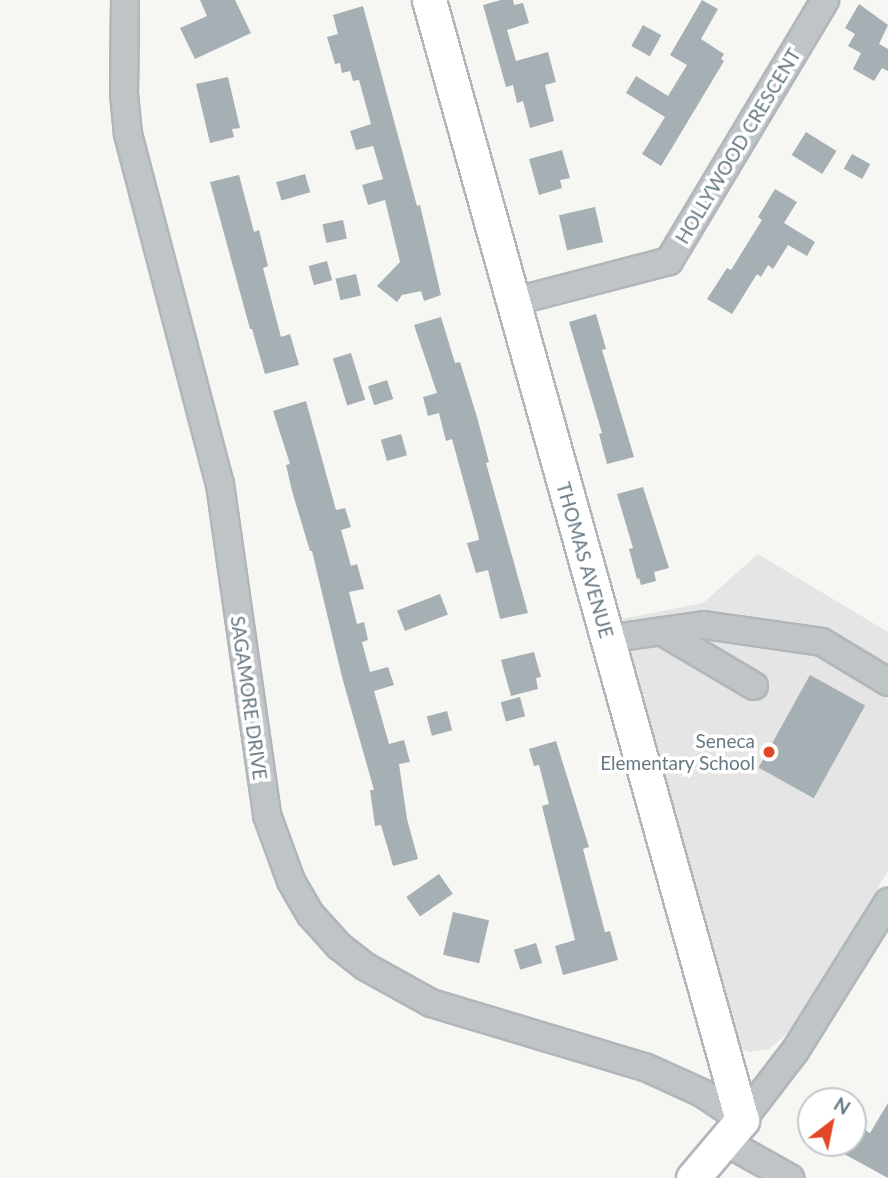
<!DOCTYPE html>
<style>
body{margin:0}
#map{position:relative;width:888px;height:1178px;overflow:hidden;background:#f6f6f3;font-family:Lato,sans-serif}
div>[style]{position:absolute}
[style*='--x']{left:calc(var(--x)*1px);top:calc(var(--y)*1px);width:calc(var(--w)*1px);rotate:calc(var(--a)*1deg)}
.built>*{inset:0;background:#e4e5e4}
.building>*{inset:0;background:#a6afb4;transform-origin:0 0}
.roads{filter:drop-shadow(2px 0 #b1b6ba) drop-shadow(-2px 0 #b1b6ba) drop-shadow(0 2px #b1b6ba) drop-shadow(0 -2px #b1b6ba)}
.minor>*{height:26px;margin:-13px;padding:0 13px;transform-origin:13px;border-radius:13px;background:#bfc4c7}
.major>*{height:33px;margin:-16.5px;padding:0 16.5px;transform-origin:16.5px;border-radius:16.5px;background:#fff}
.dots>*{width:19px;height:19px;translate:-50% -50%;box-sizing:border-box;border:4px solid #fff;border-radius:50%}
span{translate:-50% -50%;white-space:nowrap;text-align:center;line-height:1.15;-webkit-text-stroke:7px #fff;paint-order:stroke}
.street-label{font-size:19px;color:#657884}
.poi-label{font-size:19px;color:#657884}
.right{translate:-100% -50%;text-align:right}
.north{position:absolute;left:797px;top:1087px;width:70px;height:70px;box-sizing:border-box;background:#fff;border:2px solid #c1c9ce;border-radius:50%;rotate:32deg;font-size:19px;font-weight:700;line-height:28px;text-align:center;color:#657884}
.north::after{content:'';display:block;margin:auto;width:24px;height:32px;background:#e24727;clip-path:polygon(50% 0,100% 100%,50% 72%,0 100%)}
</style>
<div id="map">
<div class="built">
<i style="clip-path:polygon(758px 554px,888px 632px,888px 871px,793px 1028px,769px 1049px,749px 1052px,737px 1047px,617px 620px,703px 603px)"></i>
</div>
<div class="building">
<i style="clip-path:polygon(200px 0,235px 0,251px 33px,195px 59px,180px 28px,207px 16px)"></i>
<i style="clip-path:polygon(501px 0,513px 0,514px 5px,523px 3px,529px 23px,507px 30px,516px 61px,548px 52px,556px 82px,545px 85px,554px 121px,530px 128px,523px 101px,517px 103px,513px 85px,506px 87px,483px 5px)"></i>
<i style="clip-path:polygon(702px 0,718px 9px,701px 39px,724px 54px,721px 59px,724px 61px,661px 166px,642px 154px,665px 117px,626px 93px,636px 76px,668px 96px,687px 65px,670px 55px)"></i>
<i style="clip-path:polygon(859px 4px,888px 25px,879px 44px,888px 49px,888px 71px,882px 68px,874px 81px,853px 69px,861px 53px,848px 46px,855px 34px,845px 28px)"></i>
<i style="clip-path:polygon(363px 6px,417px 206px,420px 205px,441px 295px,424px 301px,421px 291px,402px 295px,397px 302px,377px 286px,400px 262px,385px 200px,368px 205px,362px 185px,383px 179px,373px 146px,356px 150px,350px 131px,371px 124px,359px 80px,353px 81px,350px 71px,342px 73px,340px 63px,335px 64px,327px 37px,338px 34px,333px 15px)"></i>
<i style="left:643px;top:25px;width:21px;height:24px;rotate:29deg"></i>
<i style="clip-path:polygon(228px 77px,240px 128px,232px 129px,234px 137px,210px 143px,196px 84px)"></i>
<i style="left:806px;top:132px;width:36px;height:27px;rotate:32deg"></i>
<i style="clip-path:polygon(562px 150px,570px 178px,560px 180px,562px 188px,539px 195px,529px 159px)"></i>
<i style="left:852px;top:154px;width:21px;height:17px;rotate:29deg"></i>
<i style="left:305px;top:174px;width:19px;height:30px;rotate:74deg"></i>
<i style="clip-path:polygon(239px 175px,254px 232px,259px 230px,268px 266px,263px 268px,281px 337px,290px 334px,299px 365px,265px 374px,252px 329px,250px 329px,210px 182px)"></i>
<i style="clip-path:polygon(775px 189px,797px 202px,784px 223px,815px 242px,807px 256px,788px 245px,773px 269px,768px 265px,761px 277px,757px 274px,732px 314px,707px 299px,727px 268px,731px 270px,762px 220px,758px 217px)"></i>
<i style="left:595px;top:207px;width:36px;height:37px;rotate:77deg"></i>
<i style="left:343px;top:220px;width:19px;height:21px;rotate:78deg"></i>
<i style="left:327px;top:261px;width:20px;height:19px;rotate:75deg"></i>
<i style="left:356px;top:274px;width:22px;height:21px;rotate:77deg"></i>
<i style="clip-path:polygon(596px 314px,606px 349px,602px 350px,634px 457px,607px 464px,599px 434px,602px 433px,569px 322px)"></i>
<i style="clip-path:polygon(441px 317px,455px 363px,460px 362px,477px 417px,489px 462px,486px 463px,528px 613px,500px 619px,488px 570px,476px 573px,467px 543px,479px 540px,478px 534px,452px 439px,446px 441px,439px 413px,428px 416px,423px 397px,437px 393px,414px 325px)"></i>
<i style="left:351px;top:353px;width:49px;height:19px;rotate:73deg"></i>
<i style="left:387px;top:380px;width:20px;height:20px;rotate:72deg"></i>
<i style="clip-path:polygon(306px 401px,336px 510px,345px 508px,351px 527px,341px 530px,351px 566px,357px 564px,364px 589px,349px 592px,357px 624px,364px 622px,368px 640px,362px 642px,370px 672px,388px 667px,394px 685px,374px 691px,389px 744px,404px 740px,410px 762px,399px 764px,407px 819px,418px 859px,393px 866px,381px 825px,375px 826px,370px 790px,374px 790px,342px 677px,312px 551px,310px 551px,292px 491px,286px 465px,290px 464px,273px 411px)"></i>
<i style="left:401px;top:434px;width:22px;height:21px;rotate:74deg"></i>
<i style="clip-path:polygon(643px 487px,669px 568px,654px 572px,656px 581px,641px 585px,639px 578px,637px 579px,629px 549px,633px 548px,617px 494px)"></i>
<i style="left:440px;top:594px;width:22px;height:46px;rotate:69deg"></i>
<i style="clip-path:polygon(534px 652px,541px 677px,536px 678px,538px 689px,511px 696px,501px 660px)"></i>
<i style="left:810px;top:675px;width:63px;height:106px;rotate:29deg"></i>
<i style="left:520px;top:697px;width:20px;height:20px;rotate:75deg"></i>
<i style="left:447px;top:711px;width:20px;height:21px;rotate:75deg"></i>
<i style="clip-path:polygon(556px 741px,589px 847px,583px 849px,605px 932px,610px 931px,618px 960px,563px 975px,555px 946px,575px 940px,542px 806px,549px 804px,539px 765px,534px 766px,529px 749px)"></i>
<i style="left:439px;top:874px;width:24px;height:40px;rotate:55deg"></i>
<i style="left:453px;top:912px;width:37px;height:44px;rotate:13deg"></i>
<i style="left:536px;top:943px;width:21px;height:23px;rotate:73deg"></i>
<i style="clip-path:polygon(888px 1103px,888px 1178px,824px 1143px,853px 1143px,853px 1123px,870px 1133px)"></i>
</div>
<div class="roads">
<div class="minor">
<i style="--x:125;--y:0;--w:94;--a:90.6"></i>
<i style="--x:124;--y:94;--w:40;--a:84.3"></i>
<i style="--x:128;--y:134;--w:362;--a:75.3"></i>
<i style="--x:220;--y:484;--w:334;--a:81.9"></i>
<i style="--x:267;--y:815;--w:70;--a:70"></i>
<i style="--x:291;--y:881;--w:39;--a:60"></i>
<i style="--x:311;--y:915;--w:42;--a:47.9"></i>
<i style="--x:339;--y:946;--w:34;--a:38"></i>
<i style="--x:366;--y:967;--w:74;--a:29"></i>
<i style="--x:431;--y:1003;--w:223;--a:16.7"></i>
<i style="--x:645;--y:1067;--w:63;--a:24.5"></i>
<i style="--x:702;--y:1093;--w:48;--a:34"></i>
<i style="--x:742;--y:1120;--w:87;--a:-52.5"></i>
<i style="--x:795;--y:1051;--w:176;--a:-58"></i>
<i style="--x:512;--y:302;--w:162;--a:-14.6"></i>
<i style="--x:669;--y:261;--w:304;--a:-59.1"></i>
<i style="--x:661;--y:631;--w:108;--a:30.6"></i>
<i style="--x:607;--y:639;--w:98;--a:-8.2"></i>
<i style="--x:704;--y:625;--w:119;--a:8.2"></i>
<i style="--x:822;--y:642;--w:77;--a:31.2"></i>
<i style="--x:724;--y:1141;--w:76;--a:29.3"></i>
</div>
<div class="major">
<i style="--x:429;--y:0;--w:1163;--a:74.39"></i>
<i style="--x:742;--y:1120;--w:76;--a:130.2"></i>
</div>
</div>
<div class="dots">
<i style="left:769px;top:752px;background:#e24727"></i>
</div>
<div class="street-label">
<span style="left:738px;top:146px;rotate:-59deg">HOLLYWOOD CRESCENT</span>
<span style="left:585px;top:560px;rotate:74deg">THOMAS AVENUE</span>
<span style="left:249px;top:698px;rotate:82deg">SAGAMORE DRIVE</span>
</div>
<div class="poi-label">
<span class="right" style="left:755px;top:752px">Seneca<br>Elementary School</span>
</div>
<div class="north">N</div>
</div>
